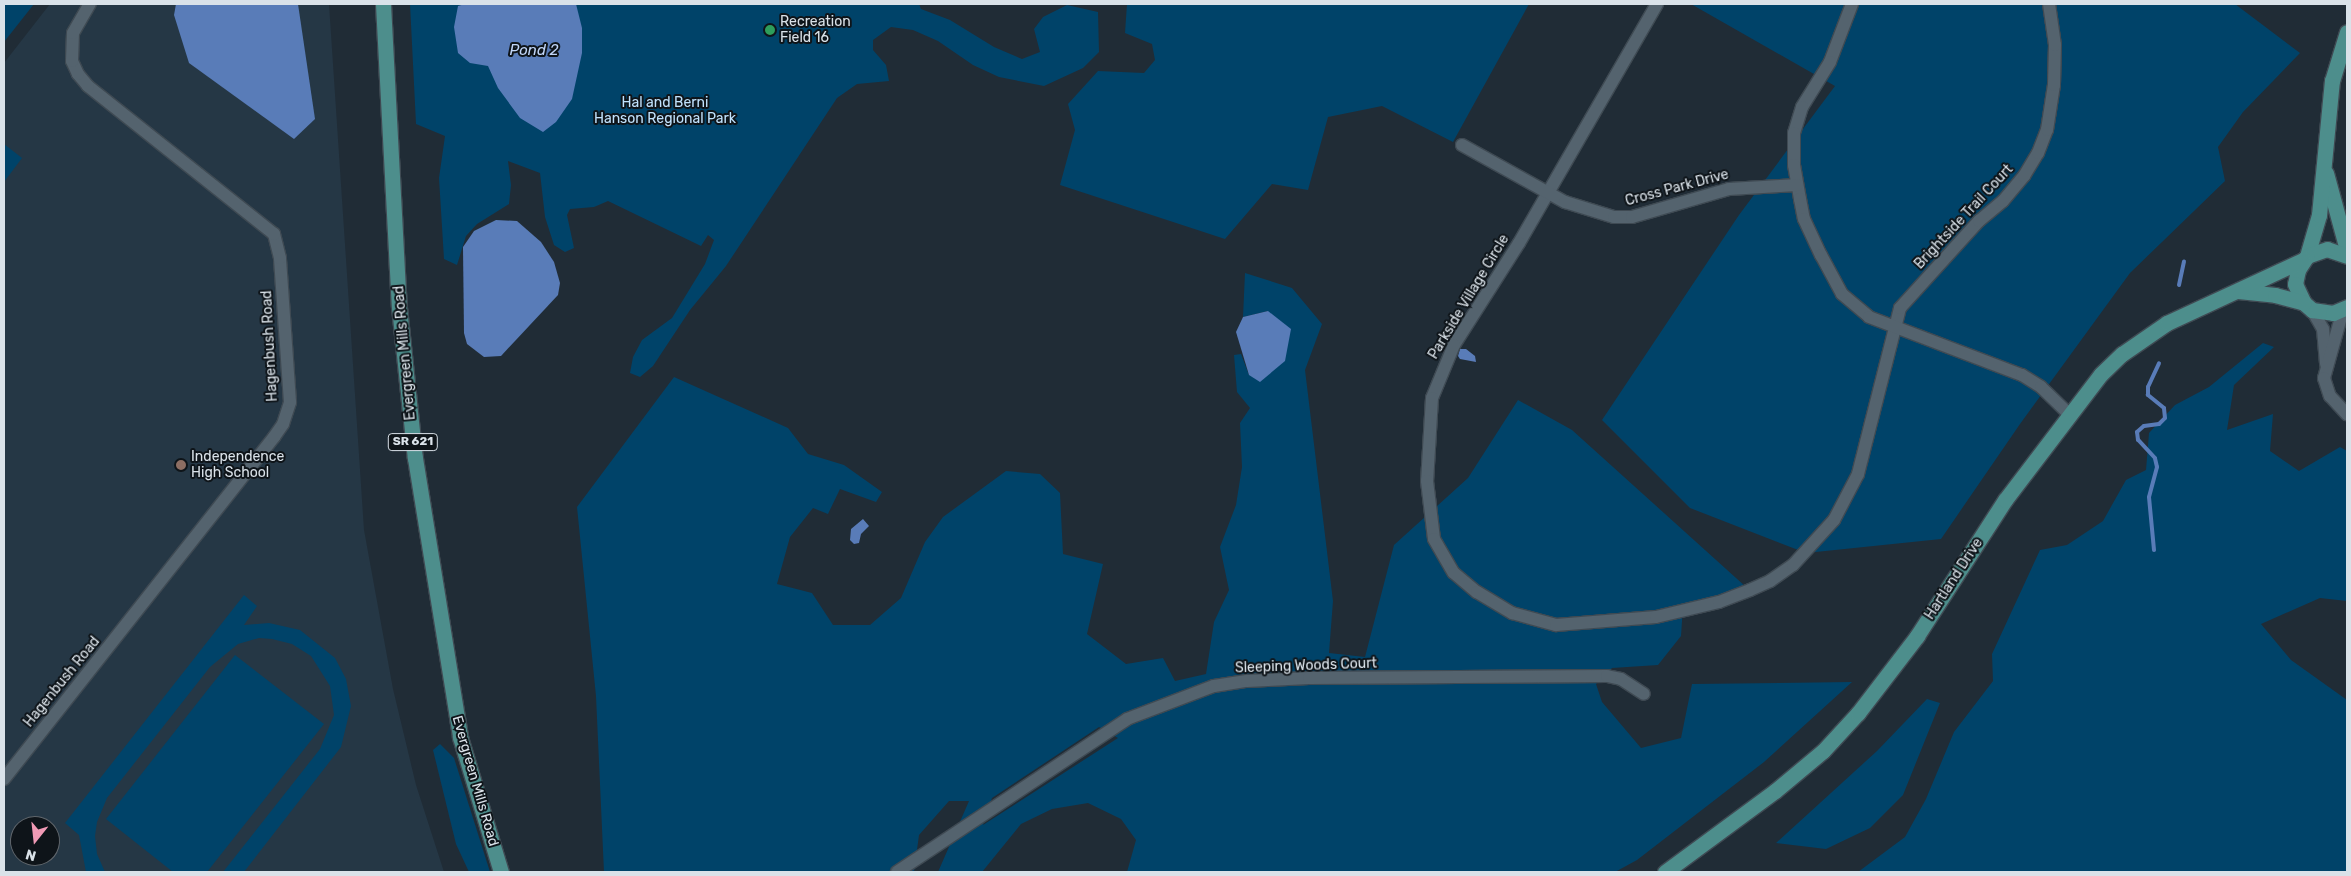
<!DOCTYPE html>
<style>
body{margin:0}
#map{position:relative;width:2351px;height:876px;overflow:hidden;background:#202c36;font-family:Rubik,sans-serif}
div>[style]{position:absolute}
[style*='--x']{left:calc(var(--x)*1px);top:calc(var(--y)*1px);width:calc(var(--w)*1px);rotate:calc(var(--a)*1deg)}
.built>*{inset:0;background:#253745}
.green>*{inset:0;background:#004369}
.water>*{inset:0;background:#597cb8}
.stream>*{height:4px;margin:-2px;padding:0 2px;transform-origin:2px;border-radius:2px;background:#597cb8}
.roads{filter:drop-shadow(1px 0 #3f4a53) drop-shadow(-1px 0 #3f4a53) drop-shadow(0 1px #3f4a53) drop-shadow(0 -1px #3f4a53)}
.minor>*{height:12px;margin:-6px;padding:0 6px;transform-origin:6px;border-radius:6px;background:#54636e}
.major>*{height:15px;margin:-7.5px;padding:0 7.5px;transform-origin:7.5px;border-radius:7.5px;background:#4d8e8c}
.dots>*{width:14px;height:14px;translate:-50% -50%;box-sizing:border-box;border:2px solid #0e1419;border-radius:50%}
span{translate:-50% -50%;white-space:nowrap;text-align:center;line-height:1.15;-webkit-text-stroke:4px #0e1419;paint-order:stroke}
.shield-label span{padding:1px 4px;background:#0e1419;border:1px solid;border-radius:4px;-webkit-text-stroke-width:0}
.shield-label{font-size:12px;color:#dae2e9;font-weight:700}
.poi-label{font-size:14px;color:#dae2e9}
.left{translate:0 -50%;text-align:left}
.park-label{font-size:14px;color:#c0e2fd}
.street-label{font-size:14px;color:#dae2e9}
.water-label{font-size:15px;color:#c1d6f8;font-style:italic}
.frame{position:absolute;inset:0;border:5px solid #dae2e9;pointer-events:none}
.north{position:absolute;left:10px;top:816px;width:50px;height:50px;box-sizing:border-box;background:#0e1419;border:1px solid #60666c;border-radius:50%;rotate:196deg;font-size:14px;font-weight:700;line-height:20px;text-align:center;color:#dae2e9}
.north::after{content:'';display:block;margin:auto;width:18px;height:22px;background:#f09ab5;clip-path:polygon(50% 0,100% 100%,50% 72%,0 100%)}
</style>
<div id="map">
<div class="built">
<i style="clip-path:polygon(evenodd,50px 4px,329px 4px,364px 530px,393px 689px,416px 785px,444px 872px,4px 872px,4px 63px,50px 4px,20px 826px,50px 826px,50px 856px,20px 856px,20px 826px)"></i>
</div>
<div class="green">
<i style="clip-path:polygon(4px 4px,34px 4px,4px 42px)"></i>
<i style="clip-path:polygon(410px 4px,919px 4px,921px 9px,950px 20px,994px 47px,1022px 59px,1040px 52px,1034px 29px,1043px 17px,1067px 5px,1098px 12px,1099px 52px,1083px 68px,1044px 86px,999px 77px,973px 65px,938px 41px,913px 30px,891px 27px,873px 40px,873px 50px,886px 65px,889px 81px,857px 84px,837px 98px,726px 266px,690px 310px,653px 366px,640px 377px,630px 373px,633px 357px,642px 340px,672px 318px,705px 264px,714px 240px,708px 235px,701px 246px,608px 201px,594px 207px,570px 209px,567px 215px,574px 248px,565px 252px,554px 245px,545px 217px,540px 173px,508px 161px,511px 185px,509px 204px,477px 224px,466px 236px,457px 265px,444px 259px,439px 178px,445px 136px,416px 124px)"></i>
<i style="clip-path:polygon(1127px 4px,1529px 4px,1453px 142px,1382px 106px,1328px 117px,1308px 190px,1272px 184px,1225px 239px,1060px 185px,1075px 130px,1068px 104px,1098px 71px,1144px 73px,1155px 60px,1152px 44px,1125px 33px)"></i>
<i style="clip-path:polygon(1691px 4px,2235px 4px,2300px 53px,2243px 112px,2218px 147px,2225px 181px,2130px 273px,2020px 424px,1941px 539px,1806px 553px,1690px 508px,1602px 420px,1739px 215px,1835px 86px)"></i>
<i style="clip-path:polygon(4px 144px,22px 158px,4px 182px)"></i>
<i style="clip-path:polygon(evenodd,1245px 273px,1292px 288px,1322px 324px,1305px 370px,1333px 601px,1329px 653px,1365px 657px,1394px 545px,1468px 478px,1518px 400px,1572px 430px,1746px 587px,1683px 606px,1681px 636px,1658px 665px,1612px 668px,1596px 684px,1602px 702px,1641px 748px,1681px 738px,1692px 684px,1852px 682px,1764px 762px,1637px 860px,1615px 872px,1127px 872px,1136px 840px,1121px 819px,1088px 803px,1052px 809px,1021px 824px,982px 872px,938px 872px,969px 801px,949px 801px,919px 835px,914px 872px,604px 872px,596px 696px,577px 507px,674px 377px,788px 428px,808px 454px,844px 465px,882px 492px,876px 502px,840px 489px,828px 514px,813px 508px,790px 537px,777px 584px,812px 593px,833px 625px,870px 625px,901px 598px,925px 542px,943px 517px,1006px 471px,1040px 474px,1060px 493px,1063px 554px,1103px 564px,1087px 634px,1126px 664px,1163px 658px,1175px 681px,1206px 674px,1214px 622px,1229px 590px,1220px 547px,1236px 505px,1242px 467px,1240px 423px,1250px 408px,1237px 392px,1234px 355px,1241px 354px,1249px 375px,1268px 311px,1243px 317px,1245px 273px,1099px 727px,1118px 738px,983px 825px,992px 798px,1099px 727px)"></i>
<i style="clip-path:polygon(2263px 343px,2274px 347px,2234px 385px,2227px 430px,2273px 414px,2270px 451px,2299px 471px,2340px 447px,2347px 451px,2347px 601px,2320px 598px,2261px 624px,2291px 660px,2347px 700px,2347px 872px,1858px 872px,1905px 837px,1926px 799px,1954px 732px,1993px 681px,1992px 654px,2040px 550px,2067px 545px,2103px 521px,2126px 480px,2146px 470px,2149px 433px,2175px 405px,2209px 387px)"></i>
<i style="clip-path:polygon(244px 595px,257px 606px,244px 625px,269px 623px,300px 630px,335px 658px,346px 679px,351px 706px,341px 747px,244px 872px,223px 872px,320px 749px,334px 715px,330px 686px,311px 656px,292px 644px,272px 639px,259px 638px,238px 644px,210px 667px,107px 798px,97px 822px,95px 836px,97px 854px,105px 872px,86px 872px,79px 835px,65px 823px)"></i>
<i style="clip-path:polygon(235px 655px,324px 724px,207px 872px,173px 872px,106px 819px)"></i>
<i style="clip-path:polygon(1927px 699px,1940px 703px,1903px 795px,1870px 828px,1826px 849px,1776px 843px,1877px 751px)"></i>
<i style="clip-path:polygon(440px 744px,454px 758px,490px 872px,469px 872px,456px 844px,433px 750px)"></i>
</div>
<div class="water">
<i style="clip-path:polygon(176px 4px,298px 4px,315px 119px,294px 139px,189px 63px,174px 15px)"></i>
<i style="clip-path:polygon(465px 4px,576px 4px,582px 28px,582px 53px,572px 99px,556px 122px,543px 132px,520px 118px,498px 88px,488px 66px,470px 63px,458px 53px,454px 27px,458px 6px)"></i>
<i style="clip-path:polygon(496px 220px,517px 221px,541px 242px,554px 262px,560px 283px,558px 295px,501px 356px,484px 357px,467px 344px,464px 333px,463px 247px,474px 231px)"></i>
<i style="clip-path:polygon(1268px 311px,1291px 329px,1285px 361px,1260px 382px,1249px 375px,1236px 332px,1243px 317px)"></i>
<i style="clip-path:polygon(1460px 349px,1466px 349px,1475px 356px,1476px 362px,1460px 359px,1458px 356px)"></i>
<i style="clip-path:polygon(863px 519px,869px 526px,861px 534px,859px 543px,854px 544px,850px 540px,851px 529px)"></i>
</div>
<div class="stream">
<i style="--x:2179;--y:285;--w:24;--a:-78"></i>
<i style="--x:2154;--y:550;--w:53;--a:-95.4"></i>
<i style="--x:2149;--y:497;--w:31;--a:-75"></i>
<i style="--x:2157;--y:467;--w:9;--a:-103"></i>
<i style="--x:2155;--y:458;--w:25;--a:-133"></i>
<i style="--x:2138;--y:440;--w:8;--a:-97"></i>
<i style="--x:2137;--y:432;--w:9;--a:-41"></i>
<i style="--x:2144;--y:426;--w:15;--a:-8"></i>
<i style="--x:2159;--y:424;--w:8;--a:-45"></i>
<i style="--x:2165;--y:418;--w:10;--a:-96"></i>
<i style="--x:2164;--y:408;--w:21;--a:-141"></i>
<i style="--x:2148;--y:395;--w:8;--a:-90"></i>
<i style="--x:2148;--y:387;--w:26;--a:-65"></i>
</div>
<div class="roads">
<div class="minor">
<i style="--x:1657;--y:4;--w:276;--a:120"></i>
<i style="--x:1519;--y:243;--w:121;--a:122.5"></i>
<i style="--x:1454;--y:345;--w:57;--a:112.5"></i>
<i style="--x:1432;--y:398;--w:83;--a:93.4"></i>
<i style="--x:1427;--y:481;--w:58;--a:83.1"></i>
<i style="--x:1434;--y:539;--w:39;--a:60"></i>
<i style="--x:1454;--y:573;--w:30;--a:40"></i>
<i style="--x:1477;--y:592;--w:41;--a:31"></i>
<i style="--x:1512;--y:613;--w:46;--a:15.3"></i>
<i style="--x:1556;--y:625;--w:100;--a:-4.6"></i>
<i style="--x:1656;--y:617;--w:65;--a:-13.4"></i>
<i style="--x:1719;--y:602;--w:33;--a:-21"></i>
<i style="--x:1750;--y:590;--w:22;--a:-24"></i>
<i style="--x:1770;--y:581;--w:28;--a:-35"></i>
<i style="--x:1793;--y:565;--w:61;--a:-47.7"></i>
<i style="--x:1834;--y:520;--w:52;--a:-62.4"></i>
<i style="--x:1858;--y:474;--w:171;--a:-75.8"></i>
<i style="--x:1900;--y:308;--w:118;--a:-47.8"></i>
<i style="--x:1979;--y:221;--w:31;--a:-40"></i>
<i style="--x:2003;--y:201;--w:33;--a:-50"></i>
<i style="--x:2024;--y:176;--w:27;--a:-59"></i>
<i style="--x:2038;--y:153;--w:25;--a:-69"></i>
<i style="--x:2047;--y:130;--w:46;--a:-81.2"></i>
<i style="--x:2054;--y:85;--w:40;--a:-88.6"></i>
<i style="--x:2055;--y:45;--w:41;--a:-98.3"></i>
<i style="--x:1852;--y:4;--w:62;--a:110.8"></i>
<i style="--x:1830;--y:62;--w:53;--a:121.9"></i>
<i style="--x:1802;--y:107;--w:27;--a:107"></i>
<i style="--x:1794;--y:133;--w:32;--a:90"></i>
<i style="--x:1794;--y:165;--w:35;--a:80"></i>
<i style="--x:1800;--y:199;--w:20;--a:79"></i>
<i style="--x:1804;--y:219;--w:40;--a:65"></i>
<i style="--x:1821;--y:255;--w:44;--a:61.7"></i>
<i style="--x:1842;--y:294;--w:35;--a:40"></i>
<i style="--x:1869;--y:317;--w:164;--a:20.8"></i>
<i style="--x:2022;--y:375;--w:22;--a:32"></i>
<i style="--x:2041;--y:387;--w:37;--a:44"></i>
<i style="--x:1462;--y:145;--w:118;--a:29"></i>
<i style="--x:1565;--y:202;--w:51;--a:17"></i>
<i style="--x:1614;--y:217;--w:18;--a:0"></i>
<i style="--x:1632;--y:217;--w:101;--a:-16.1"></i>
<i style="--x:1729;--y:189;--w:68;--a:-3.4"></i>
<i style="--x:2312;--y:310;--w:22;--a:60"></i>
<i style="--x:2323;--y:329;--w:35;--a:85"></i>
<i style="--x:2343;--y:310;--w:71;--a:105.6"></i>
<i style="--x:2324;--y:378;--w:19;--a:72"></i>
<i style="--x:2330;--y:396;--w:25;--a:47"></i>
<i style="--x:4;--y:779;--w:436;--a:-51.7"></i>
<i style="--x:274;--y:437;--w:16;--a:-55"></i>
<i style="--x:283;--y:424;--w:23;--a:-72"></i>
<i style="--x:290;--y:402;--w:144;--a:-94"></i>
<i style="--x:280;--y:258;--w:25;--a:-104"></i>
<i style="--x:274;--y:234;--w:238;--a:-141.5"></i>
<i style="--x:88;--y:86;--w:16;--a:-130"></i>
<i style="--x:78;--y:74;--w:14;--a:-115"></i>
<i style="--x:72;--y:61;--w:28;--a:-88"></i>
<i style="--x:73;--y:33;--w:34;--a:-60"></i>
<i style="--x:897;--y:872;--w:276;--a:-33.6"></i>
<i style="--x:1127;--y:719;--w:93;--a:-20.8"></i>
<i style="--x:1214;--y:686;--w:33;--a:-9"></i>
<i style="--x:1247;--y:681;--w:62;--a:-2.8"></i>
<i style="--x:1309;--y:678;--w:298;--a:-0.4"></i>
<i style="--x:1607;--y:676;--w:14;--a:12"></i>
<i style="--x:1621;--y:679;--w:27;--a:33"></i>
</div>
<div class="major">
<i style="--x:383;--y:4;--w:303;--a:87"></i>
<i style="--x:399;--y:307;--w:152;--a:84"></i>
<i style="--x:415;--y:458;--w:283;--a:80.8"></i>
<i style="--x:460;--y:737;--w:141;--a:73.1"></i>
<i style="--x:2326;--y:173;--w:80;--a:74.7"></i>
<i style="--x:2307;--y:256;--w:43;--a:-73.7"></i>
<i style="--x:2319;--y:215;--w:135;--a:-84.5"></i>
<i style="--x:2332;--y:81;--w:51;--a:-73"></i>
<i style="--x:2347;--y:256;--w:21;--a:-161"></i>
<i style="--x:2327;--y:249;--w:21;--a:161"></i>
<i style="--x:2307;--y:256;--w:17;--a:123"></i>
<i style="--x:2298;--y:270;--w:14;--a:102"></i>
<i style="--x:2295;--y:284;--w:21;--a:65"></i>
<i style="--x:2304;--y:303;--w:11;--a:41"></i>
<i style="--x:2312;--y:310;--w:21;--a:8"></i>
<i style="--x:2333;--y:313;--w:15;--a:-23"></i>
<i style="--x:2238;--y:291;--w:37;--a:6"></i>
<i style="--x:2275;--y:295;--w:30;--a:15"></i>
<i style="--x:1665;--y:872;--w:137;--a:-36.4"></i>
<i style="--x:1775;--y:791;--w:62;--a:-39.8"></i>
<i style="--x:1823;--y:751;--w:52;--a:-47.4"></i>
<i style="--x:1858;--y:713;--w:97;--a:-52.5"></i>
<i style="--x:1917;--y:636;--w:162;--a:-57.1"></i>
<i style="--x:2005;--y:500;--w:158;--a:-52.7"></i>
<i style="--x:2101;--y:374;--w:29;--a:-44"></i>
<i style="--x:2122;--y:354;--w:55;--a:-34.6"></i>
<i style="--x:2167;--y:323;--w:150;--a:-24.9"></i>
</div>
</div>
<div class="dots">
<i style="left:770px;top:30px;background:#2e9e5b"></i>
<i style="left:181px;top:465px;background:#8d6e63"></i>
</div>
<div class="shield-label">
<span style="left:413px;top:442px">SR 621</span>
</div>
<div class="poi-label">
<span class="left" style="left:780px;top:30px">Recreation<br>Field 16</span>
<span class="left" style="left:191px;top:465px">Independence<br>High School</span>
</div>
<div class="park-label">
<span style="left:665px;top:111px">Hal and Berni<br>Hanson Regional Park</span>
</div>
<div class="street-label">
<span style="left:1677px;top:188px;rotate:-15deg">Cross Park Drive</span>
<span style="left:1964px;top:217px;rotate:-47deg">Brightside Trail Court</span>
<span style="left:1469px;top:297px;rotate:-59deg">Parkside Village Circle</span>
<span style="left:270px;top:346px;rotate:-93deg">Hagenbush Road</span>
<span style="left:405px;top:353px;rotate:-95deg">Evergreen Mills Road</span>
<span style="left:1954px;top:579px;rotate:-57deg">Hartland Drive</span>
<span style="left:1306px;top:666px;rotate:-2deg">Sleeping Woods Court</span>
<span style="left:62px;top:682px;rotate:-51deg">Hagenbush Road</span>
<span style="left:475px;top:781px;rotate:74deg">Evergreen Mills Road</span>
</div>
<div class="water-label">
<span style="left:534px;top:51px">Pond 2</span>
</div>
<div class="frame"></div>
<div class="north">N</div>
</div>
